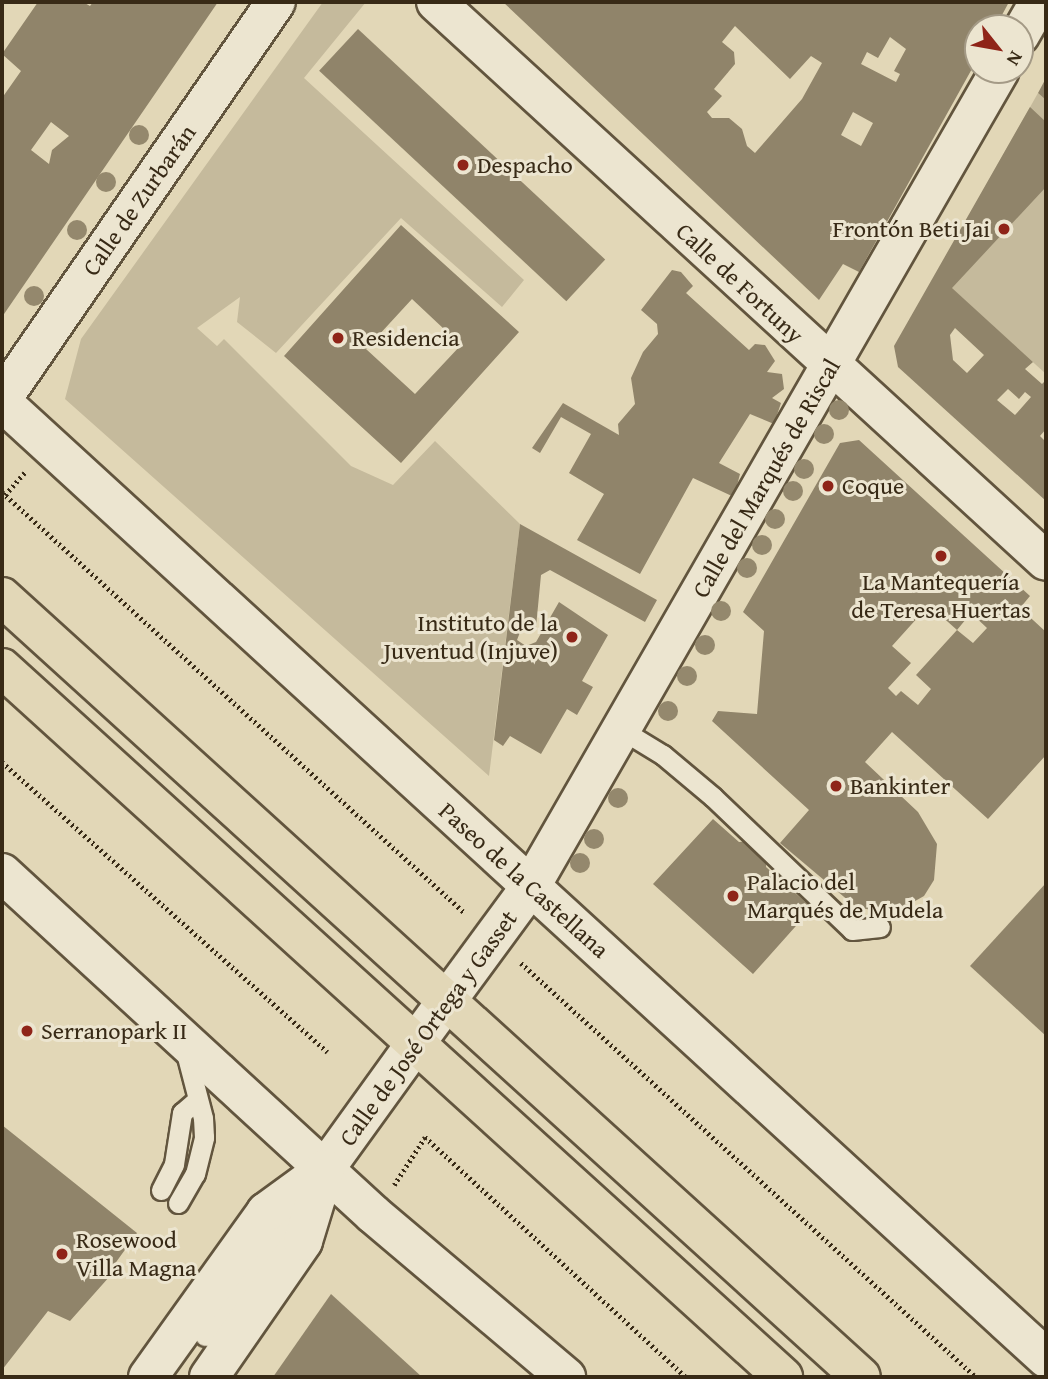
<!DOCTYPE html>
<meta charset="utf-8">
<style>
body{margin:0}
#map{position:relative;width:1048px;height:1379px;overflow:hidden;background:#e2d7b7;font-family:"Gentium Book Plus",serif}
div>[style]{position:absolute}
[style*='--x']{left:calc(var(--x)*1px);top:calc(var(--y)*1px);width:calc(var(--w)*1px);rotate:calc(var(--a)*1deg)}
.green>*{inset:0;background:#c5ba9c}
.building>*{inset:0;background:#90846a;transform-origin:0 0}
.path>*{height:4.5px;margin-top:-2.25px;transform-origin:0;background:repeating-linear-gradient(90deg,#382a16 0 2px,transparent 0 5.5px)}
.roads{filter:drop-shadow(2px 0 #62553e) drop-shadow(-2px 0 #62553e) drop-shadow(0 2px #62553e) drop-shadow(0 -2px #62553e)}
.lane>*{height:19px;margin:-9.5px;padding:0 9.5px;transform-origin:9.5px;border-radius:9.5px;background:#ece5d0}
.street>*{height:38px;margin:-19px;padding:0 19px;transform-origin:19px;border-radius:19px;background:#ece5d0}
.secondary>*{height:38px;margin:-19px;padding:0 19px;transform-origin:19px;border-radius:19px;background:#ece5d0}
.highway>*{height:38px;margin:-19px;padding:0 19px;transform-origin:19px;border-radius:19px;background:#e2d7b7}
.trees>*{width:20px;height:20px;margin:-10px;border-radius:50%;background:#94886d}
.dots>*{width:19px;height:19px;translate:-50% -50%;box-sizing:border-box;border:4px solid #ece5d0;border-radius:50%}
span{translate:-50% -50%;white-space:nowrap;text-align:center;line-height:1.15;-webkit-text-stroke:6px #ece5d0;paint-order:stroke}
.poi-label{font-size:24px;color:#382a16}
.left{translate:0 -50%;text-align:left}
.right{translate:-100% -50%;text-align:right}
.street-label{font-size:24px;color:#382a16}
.frame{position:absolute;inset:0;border:4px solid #382a16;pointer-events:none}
.north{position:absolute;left:964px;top:14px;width:70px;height:70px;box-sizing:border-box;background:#ece5d0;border:2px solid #a49a86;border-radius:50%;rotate:121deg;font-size:19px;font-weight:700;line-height:28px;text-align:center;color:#382a16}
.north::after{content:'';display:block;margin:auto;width:24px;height:32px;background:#8f2418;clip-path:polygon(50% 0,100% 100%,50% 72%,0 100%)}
</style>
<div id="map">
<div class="green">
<i style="clip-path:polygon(323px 2px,366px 2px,304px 78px,524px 280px,502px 307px,401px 218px,276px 353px,237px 322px,240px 297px,197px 328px,217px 346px,224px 339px,351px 466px,393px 485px,435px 441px,520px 524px,489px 776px,65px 399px,81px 339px)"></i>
<i style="clip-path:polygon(1038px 93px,1046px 100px,1046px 374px,936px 274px)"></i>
</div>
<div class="building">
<i style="clip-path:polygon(evenodd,38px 2px,83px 2px,90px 6px,93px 2px,218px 2px,2px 317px,2px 98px,21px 71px,2px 54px,38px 2px,51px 122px,69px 136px,52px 150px,49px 164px,31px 150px,51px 122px)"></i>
<i style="clip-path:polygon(evenodd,503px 2px,1009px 2px,995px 28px,978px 28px,978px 58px,859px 272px,843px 264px,819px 300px,503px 2px,735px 26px,790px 79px,811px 56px,822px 63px,802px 99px,755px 153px,747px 146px,742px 129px,729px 118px,712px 118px,707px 112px,722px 96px,714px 89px,735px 64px,734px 52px,722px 42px,735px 26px,503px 2px,890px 37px,906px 49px,894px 71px,900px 74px,896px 82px,861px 64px,867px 52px,878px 58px,890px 37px,503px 2px,853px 112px,873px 123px,861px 146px,841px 135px,853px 112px)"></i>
<i style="left:358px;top:29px;width:338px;height:57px;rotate:43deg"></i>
<i style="clip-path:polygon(1046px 78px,1046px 100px,1038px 93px)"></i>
<i style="clip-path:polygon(evenodd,1030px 107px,1046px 122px,1046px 187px,952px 288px,1033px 362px,1025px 369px,1042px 384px,1046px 380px,1046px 429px,1040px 436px,1046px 442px,1046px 501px,898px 367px,894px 346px,1030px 107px,955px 328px,984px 355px,967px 373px,953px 360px,950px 335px,955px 328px,1030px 107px,1008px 389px,1019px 399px,1025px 392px,1031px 397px,1015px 415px,997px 400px,1008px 389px)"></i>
<i style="clip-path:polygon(evenodd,401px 225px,519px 332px,401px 463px,284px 356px,401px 225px,412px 299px,461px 345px,415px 394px,366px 349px,412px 299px)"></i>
<i style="clip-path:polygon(672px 270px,681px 272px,693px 286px,686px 293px,749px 350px,755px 344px,765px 345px,775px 361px,767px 372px,782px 374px,784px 389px,772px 398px,781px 403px,774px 424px,750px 414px,719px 463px,740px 474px,734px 497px,693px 478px,640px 574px,577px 540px,604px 494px,569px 473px,591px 434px,561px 417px,540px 453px,532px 448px,563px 403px,619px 435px,618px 424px,635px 404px,631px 378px,643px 352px,658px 334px,657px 324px,641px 310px)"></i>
<i style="clip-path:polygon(evenodd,859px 440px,1030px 596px,1020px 608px,1046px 632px,1046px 755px,988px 819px,892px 732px,865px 762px,918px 812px,937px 844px,934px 880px,924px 896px,892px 914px,856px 907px,780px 843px,809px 810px,712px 721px,718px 711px,757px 714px,764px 631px,743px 612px,840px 443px,859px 440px,929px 605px,957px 630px,971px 613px,987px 628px,973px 643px,957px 630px,916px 675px,931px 689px,918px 705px,901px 691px,896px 696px,888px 688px,911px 663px,892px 646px,929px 605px)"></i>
<i style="clip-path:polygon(520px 524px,657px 600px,645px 622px,550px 570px,541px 575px,536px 627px,522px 627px,517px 640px,526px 646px,536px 642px,559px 602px,608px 635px,582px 681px,593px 687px,577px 715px,567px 709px,541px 754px,510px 736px,503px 746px,494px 740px)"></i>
<i style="clip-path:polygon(713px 819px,739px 842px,752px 841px,767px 854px,766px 867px,812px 908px,753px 974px,653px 884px)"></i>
<i style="clip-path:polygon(1046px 883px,1046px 1036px,970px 966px)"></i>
<i style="clip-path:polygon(2px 1125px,137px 1233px,109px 1272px,110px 1276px,70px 1321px,48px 1311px,2px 1370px)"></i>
<i style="clip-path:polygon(331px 1294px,422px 1377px,273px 1377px)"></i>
</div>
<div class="path">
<i style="--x:2;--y:492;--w:626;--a:42.28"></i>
<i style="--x:5;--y:495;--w:30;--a:-49"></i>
<i style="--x:2;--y:762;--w:436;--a:41.7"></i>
<i style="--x:521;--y:963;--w:615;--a:42.3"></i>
<i style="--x:394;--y:1185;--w:57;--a:-57.1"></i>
<i style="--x:425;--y:1137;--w:355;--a:42.6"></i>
</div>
<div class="roads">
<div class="lane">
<i style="--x:622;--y:730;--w:48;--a:31.4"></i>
<i style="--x:663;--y:755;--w:65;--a:40"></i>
<i style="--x:713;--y:797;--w:192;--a:43.7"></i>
<i style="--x:852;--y:930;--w:28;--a:-6"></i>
<i style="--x:161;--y:1190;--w:29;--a:-63"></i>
<i style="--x:174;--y:1164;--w:52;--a:-81.1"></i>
<i style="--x:182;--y:1113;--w:18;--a:-41"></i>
<i style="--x:178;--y:1203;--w:34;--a:-60"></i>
<i style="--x:195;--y:1174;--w:38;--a:-76"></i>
<i style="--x:204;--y:1137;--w:19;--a:-93"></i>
<i style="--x:203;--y:1118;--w:71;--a:-104.6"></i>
<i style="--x:205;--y:1336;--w:167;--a:-54.5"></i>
</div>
<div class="street">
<i style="--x:436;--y:2;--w:827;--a:42.5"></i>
<i style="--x:1020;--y:35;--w:38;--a:-60"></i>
<i style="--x:2;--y:399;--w:482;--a:-55.4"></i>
<i style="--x:2;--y:402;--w:1416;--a:42.48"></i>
<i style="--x:2;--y:873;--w:504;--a:42.59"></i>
<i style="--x:373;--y:1214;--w:253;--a:40.2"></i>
<i style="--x:415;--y:1044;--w:196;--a:-53.7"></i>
<i style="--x:531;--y:886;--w:941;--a:-60.11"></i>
</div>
<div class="secondary">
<i style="--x:148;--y:1377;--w:203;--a:-54.4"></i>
<i style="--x:266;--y:1212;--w:73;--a:-36.1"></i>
<i style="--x:325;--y:1169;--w:154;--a:-54.2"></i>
<i style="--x:209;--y:1377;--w:165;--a:-55.3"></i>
<i style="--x:303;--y:1241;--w:75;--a:-73"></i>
</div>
<div class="highway">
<i style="--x:2;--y:597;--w:1160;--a:42.24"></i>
<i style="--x:2;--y:668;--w:1055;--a:42.23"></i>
</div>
</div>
<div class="trees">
<i style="left:139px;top:135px"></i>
<i style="left:106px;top:182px"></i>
<i style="left:77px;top:230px"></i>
<i style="left:34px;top:296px"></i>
<i style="left:839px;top:410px"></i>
<i style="left:824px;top:434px"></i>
<i style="left:804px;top:469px"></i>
<i style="left:793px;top:491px"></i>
<i style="left:775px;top:519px"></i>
<i style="left:762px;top:545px"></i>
<i style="left:747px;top:568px"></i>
<i style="left:721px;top:611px"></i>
<i style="left:705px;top:645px"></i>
<i style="left:687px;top:676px"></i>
<i style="left:668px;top:711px"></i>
<i style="left:618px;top:798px"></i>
<i style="left:594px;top:839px"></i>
<i style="left:580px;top:863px"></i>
</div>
<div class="dots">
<i style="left:463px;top:165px;background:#8f2418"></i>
<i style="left:1004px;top:229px;background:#8f2418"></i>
<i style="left:338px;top:338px;background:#8f2418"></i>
<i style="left:828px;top:486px;background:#8f2418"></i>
<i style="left:941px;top:556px;background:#8f2418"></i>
<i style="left:572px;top:637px;background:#8f2418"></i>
<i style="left:836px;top:786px;background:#8f2418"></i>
<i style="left:733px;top:896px;background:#8f2418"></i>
<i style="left:27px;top:1031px;background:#8f2418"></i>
<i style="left:62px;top:1254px;background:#8f2418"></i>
</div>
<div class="poi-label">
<span class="left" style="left:477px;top:165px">Despacho</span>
<span class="right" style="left:990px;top:229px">Frontón Beti Jai</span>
<span class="left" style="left:352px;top:338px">Residencia</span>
<span class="left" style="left:842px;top:486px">Coque</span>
<span style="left:941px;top:596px">La Mantequería<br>de Teresa Huertas</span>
<span class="right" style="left:558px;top:637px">Instituto de la<br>Juventud (Injuve)</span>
<span class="left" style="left:850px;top:786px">Bankinter</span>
<span class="left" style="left:747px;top:896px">Palacio del<br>Marqués de Mudela</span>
<span class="left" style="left:41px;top:1031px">Serranopark II</span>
<span class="left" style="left:76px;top:1254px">Rosewood<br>Villa Magna</span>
</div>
<div class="street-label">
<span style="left:139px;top:200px;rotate:-55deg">Calle de Zurbarán</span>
<span style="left:740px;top:283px;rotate:43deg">Calle de Fortuny</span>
<span style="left:766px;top:478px;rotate:-60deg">Calle del Marqués de Riscal</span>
<span style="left:524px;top:880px;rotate:42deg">Paseo de la Castellana</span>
<span style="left:428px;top:1028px;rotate:-54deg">Calle de José Ortega y Gasset</span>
</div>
<div class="frame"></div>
<div class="north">N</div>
</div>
